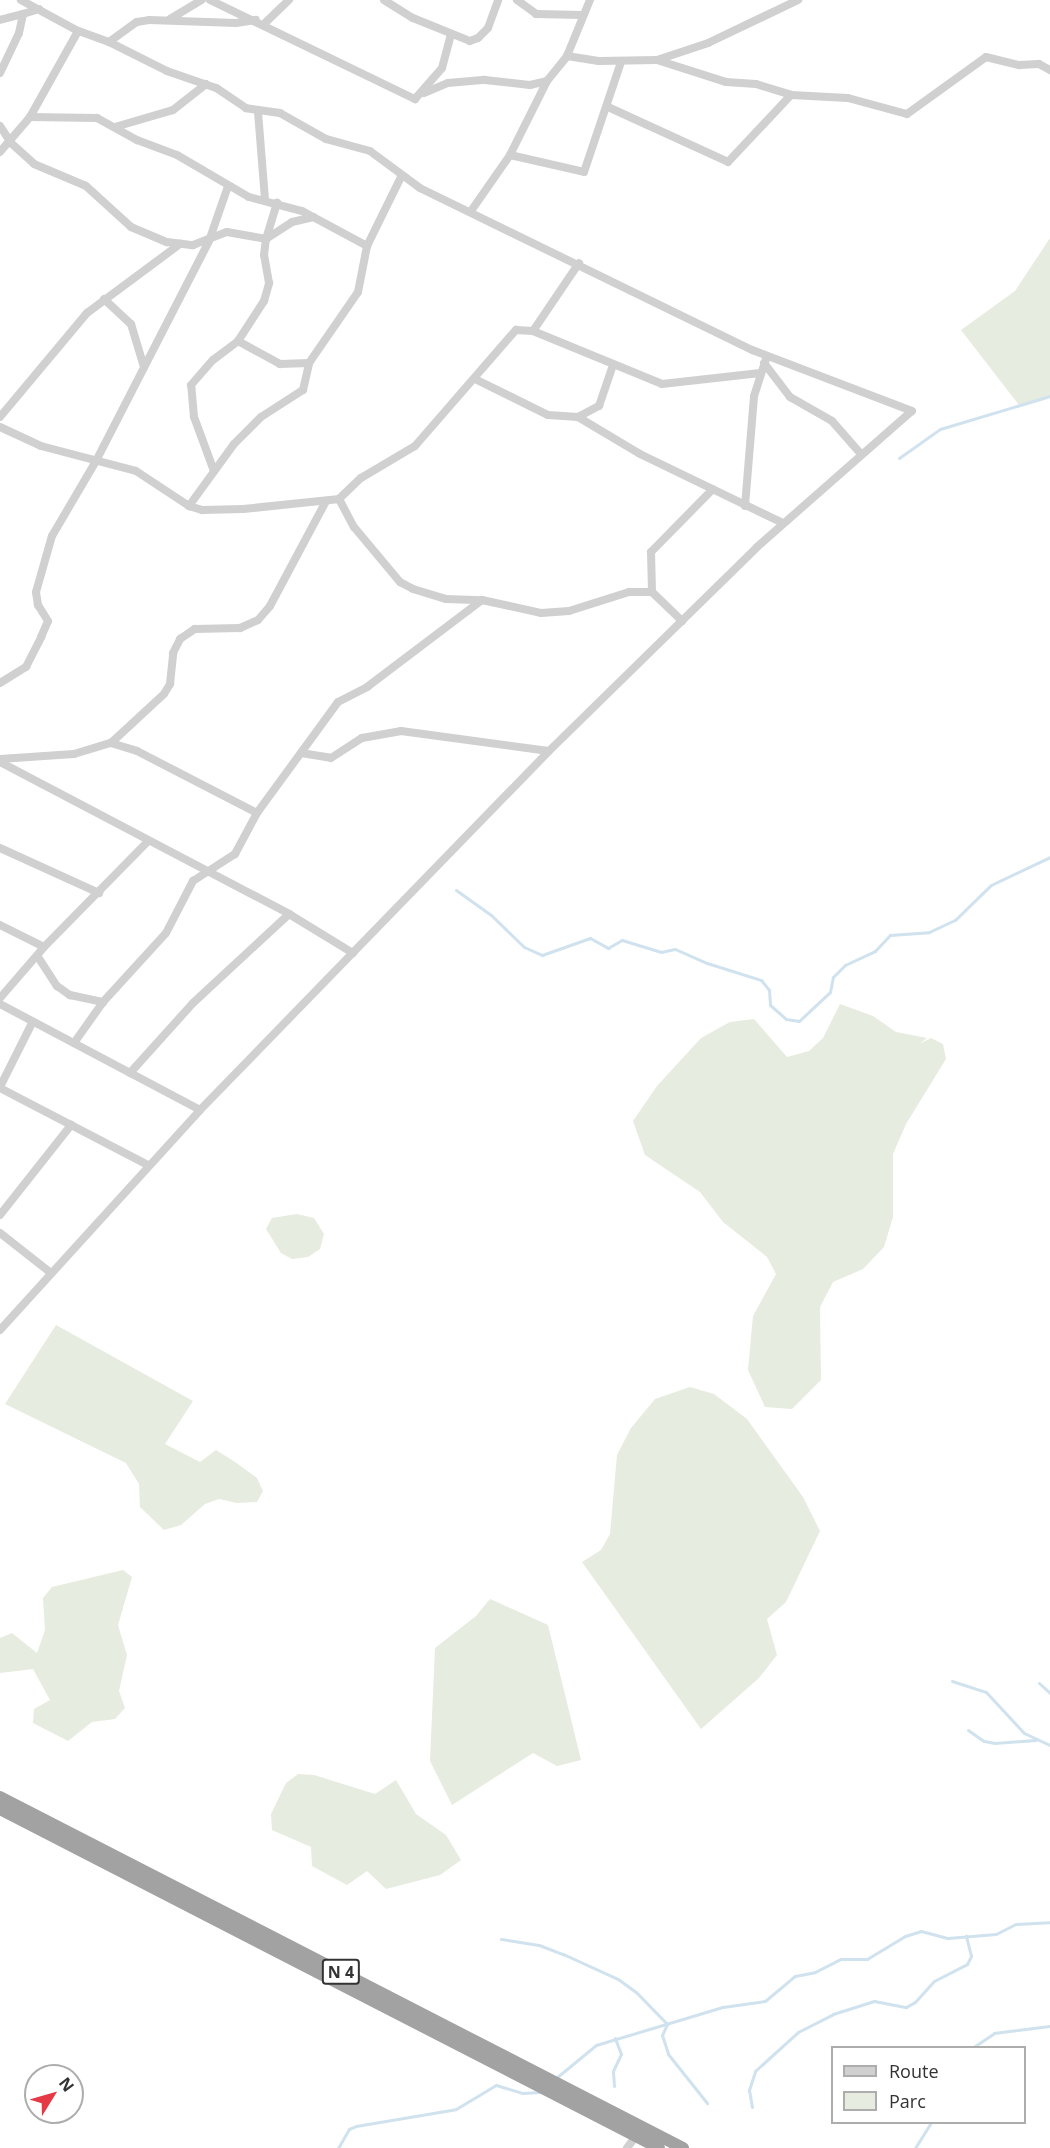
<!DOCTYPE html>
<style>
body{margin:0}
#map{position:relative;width:1050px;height:2148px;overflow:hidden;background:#fff;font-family:"Open Sans",sans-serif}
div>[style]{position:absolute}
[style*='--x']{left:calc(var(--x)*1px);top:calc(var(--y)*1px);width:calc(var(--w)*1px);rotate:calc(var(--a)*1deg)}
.green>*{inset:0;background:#e6ecdf}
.stream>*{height:3px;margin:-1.5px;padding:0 1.5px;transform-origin:1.5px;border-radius:1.5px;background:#cfe2ee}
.minor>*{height:8px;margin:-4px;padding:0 4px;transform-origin:4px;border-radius:4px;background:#d0d0d0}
.trunk>*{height:12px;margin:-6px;padding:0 6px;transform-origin:6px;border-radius:6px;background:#a2a2a2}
span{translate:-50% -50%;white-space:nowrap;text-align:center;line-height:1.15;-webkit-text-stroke:6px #fff;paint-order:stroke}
.shield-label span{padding:2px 4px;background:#fff;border:2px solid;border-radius:4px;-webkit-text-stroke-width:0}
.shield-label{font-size:16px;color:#333;font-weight:700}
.legend{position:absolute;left:831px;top:2046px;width:195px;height:78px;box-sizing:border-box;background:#fff;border:2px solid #adadad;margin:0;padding:8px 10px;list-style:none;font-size:18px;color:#333}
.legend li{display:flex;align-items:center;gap:12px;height:30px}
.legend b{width:30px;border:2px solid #adadad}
.north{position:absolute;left:24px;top:2064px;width:60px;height:60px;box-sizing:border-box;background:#fff;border:2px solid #adadad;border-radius:50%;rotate:53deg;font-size:16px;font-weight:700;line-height:24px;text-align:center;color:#333}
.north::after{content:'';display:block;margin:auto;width:21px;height:27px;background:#e63946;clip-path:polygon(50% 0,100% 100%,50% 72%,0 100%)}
</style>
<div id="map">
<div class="green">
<i style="clip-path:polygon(1050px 238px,1050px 396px,1019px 405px,961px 330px,1015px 291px)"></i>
<i style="clip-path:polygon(840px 1004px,873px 1016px,896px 1032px,927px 1038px,919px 1044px,931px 1038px,943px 1044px,946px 1059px,906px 1124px,893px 1154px,893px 1217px,884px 1247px,863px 1269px,833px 1282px,820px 1307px,821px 1380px,792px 1409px,765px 1407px,748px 1370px,753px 1316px,776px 1274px,767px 1257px,723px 1222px,700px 1192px,645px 1155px,633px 1121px,657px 1086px,701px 1038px,730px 1022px,754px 1019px,787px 1057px,809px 1051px,823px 1038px)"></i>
<i style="clip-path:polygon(297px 1214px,314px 1218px,324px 1234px,320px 1249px,308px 1257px,292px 1259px,281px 1253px,266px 1229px,272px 1218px)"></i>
<i style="clip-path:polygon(56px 1325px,193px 1401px,165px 1444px,200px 1462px,216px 1450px,235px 1462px,257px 1478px,263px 1491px,257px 1502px,237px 1503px,219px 1499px,205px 1504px,181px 1525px,164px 1530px,140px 1507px,139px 1484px,126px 1463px,5px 1404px)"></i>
<i style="clip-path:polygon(690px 1387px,714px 1394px,747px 1419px,803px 1497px,820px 1531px,786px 1602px,767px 1619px,777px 1655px,759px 1678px,701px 1729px,582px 1562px,601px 1550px,610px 1534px,617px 1455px,631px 1428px,655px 1399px)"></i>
<i style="clip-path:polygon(123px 1570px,132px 1577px,118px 1625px,127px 1655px,119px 1691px,125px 1708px,115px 1719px,92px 1722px,68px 1741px,33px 1723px,34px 1709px,50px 1700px,33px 1669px,0 1673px,0 1638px,12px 1633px,37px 1653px,45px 1630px,43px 1598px,52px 1587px)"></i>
<i style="clip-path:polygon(490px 1599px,548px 1625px,581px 1760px,557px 1766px,533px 1753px,452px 1805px,430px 1761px,435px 1648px,476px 1616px)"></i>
<i style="clip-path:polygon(298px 1774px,314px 1775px,375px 1794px,396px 1780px,416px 1814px,446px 1835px,461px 1860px,440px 1875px,386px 1889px,367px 1871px,347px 1885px,312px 1866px,311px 1847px,272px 1830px,271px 1814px,286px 1783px)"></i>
</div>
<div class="stream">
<i style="--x:899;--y:458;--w:50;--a:-35.3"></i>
<i style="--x:940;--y:429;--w:115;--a:-16.7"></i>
<i style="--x:456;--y:890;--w:43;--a:35.5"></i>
<i style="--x:491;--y:915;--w:46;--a:44.1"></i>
<i style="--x:524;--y:947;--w:20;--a:24"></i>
<i style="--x:542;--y:955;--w:51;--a:-19.5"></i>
<i style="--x:590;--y:938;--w:21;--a:29"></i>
<i style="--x:608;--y:948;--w:16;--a:-30"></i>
<i style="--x:622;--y:940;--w:41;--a:17.1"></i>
<i style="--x:661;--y:952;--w:14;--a:-12"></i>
<i style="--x:675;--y:949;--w:35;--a:24"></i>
<i style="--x:707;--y:963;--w:57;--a:17.5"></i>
<i style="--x:761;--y:980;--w:13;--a:51"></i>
<i style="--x:769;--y:990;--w:15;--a:86"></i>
<i style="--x:770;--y:1005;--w:21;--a:41"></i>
<i style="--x:786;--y:1019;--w:13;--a:9"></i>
<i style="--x:799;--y:1021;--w:42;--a:-43.1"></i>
<i style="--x:830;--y:992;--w:15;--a:-79"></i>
<i style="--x:833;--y:977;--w:17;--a:-45"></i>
<i style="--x:845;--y:965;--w:33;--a:-25"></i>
<i style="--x:875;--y:951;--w:22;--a:-47"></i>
<i style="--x:890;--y:935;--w:39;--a:-4"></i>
<i style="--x:929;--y:932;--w:29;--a:-25"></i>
<i style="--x:955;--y:920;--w:50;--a:-44.2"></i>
<i style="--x:991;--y:885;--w:65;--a:-25.4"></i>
<i style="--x:952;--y:1681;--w:36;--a:18"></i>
<i style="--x:986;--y:1692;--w:56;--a:47.2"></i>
<i style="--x:1024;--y:1733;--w:29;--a:25"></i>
<i style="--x:1039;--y:1683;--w:15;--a:42"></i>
<i style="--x:968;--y:1730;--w:19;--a:35"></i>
<i style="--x:984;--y:1741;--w:11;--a:10"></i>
<i style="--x:995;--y:1743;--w:41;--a:-4.2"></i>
<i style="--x:501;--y:1939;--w:38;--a:9"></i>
<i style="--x:539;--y:1945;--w:26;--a:21"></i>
<i style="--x:563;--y:1954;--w:60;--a:24.4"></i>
<i style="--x:618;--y:1979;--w:22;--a:36"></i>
<i style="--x:636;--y:1992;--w:45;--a:45.9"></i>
<i style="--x:667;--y:2024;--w:12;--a:114"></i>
<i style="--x:662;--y:2035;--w:20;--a:72"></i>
<i style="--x:668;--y:2054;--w:63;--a:51.5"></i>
<i style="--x:972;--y:2048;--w:27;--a:-34"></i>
<i style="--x:994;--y:2033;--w:56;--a:-7.1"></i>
<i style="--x:556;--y:2078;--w:52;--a:-39.5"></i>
<i style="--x:596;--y:2045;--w:133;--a:-16.7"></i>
<i style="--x:723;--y:2007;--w:42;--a:-8.1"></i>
<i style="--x:765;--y:2001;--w:39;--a:-40"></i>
<i style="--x:795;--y:1976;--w:20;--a:-11"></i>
<i style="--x:815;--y:1972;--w:29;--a:-27"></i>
<i style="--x:841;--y:1959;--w:26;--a:0"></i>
<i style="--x:867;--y:1959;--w:44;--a:-31.2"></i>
<i style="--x:905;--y:1936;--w:17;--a:-17"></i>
<i style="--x:921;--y:1931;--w:28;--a:15"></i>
<i style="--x:948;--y:1938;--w:48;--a:-4.8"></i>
<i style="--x:996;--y:1934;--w:22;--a:-27"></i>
<i style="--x:1016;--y:1924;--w:34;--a:-3"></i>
<i style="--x:614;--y:2086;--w:15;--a:-94"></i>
<i style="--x:613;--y:2071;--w:19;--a:-65"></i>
<i style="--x:621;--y:2054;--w:17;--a:-111"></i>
<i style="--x:752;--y:2107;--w:17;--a:-100"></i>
<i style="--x:749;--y:2090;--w:20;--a:-72"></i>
<i style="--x:755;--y:2071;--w:58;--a:-42.2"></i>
<i style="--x:798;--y:2032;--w:39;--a:-27"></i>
<i style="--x:833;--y:2014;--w:43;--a:-17.6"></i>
<i style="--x:874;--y:2001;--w:33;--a:11"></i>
<i style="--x:906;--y:2007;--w:10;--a:-29"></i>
<i style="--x:915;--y:2002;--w:28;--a:-48"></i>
<i style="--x:934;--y:1981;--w:37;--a:-27"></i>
<i style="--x:967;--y:1964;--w:9;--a:-63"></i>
<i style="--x:971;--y:1956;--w:21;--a:-104"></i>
<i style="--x:338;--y:2148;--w:22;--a:-60"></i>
<i style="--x:349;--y:2129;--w:8;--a:-23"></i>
<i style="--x:356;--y:2126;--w:101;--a:-9.6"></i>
<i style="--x:456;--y:2109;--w:47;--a:-31"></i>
<i style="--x:496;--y:2085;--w:28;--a:17"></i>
<i style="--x:523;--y:2093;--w:17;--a:-3"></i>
<i style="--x:915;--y:2148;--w:31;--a:-58"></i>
</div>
<div class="minor">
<i style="--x:210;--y:0;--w:228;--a:25.8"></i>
<i style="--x:415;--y:99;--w:41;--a:-48.9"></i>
<i style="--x:442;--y:68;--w:34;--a:-75"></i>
<i style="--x:384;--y:0;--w:34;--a:32"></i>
<i style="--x:413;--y:18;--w:61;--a:22"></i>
<i style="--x:470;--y:41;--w:9;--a:-21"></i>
<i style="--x:478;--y:38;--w:14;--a:-45"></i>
<i style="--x:488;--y:28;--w:30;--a:-70"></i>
<i style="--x:517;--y:0;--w:24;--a:36"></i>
<i style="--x:536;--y:14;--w:46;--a:1.2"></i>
<i style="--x:170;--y:19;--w:37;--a:-31"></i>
<i style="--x:0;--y:20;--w:24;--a:-15"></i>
<i style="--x:264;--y:24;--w:35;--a:-44"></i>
<i style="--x:109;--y:42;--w:34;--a:-36"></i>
<i style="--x:137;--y:22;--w:12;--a:-9"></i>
<i style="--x:149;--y:20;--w:87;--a:2"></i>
<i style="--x:236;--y:23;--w:20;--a:-9"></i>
<i style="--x:567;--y:56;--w:32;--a:9"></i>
<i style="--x:599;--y:61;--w:58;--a:-1"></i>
<i style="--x:657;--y:60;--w:72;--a:17.7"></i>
<i style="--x:726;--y:82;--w:30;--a:4"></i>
<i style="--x:756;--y:84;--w:37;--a:17"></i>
<i style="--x:791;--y:95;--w:57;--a:3"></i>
<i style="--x:848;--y:98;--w:61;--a:15.2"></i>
<i style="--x:907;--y:114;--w:97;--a:-35.8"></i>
<i style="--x:986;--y:57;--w:34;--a:14"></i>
<i style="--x:1019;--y:65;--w:20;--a:-3"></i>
<i style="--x:1039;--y:64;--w:13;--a:29"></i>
<i style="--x:657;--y:60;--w:54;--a:-18.4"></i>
<i style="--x:708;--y:43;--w:100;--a:-25.5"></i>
<i style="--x:0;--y:73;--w:44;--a:-64.6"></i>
<i style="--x:19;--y:33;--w:19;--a:-78"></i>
<i style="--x:23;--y:14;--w:17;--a:-17"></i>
<i style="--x:424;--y:93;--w:26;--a:-23"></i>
<i style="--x:448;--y:83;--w:37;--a:-5"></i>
<i style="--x:485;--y:80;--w:45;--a:6.3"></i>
<i style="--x:530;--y:85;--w:17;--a:-13"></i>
<i style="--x:608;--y:107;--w:132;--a:24.6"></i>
<i style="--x:728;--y:162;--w:92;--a:-46.8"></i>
<i style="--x:258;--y:112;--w:87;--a:85.4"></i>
<i style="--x:30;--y:117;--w:67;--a:0.9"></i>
<i style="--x:97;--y:118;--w:46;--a:28.8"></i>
<i style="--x:137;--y:140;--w:43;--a:20.6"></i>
<i style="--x:177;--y:155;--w:83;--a:30.3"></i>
<i style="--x:249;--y:197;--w:55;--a:14.8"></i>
<i style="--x:302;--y:211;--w:74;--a:28.3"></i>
<i style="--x:367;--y:246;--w:77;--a:-63.8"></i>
<i style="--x:0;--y:126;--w:20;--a:57"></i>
<i style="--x:11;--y:143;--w:31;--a:42"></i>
<i style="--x:34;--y:164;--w:56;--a:22.9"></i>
<i style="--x:86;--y:186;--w:61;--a:42.3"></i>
<i style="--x:131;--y:227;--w:39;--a:23"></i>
<i style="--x:167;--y:242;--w:26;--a:7"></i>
<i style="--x:193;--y:245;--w:36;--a:-21"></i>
<i style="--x:227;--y:232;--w:40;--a:10"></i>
<i style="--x:266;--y:239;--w:38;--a:-73"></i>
<i style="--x:115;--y:127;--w:60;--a:-16.3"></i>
<i style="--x:173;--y:110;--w:42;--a:-38.2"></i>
<i style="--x:0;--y:152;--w:46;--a:-49.4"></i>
<i style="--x:30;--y:117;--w:98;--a:-60.8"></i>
<i style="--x:510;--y:155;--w:76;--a:12.9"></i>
<i style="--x:584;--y:172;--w:116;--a:-71.4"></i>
<i style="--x:471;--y:211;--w:68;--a:-55.1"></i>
<i style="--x:510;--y:155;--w:83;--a:-63.4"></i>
<i style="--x:547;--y:81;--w:32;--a:-51"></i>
<i style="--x:567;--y:56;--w:61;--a:-67.7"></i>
<i style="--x:104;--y:299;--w:37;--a:43"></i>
<i style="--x:131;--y:324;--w:45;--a:73.2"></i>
<i style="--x:533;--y:331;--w:82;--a:-55.9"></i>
<i style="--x:238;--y:341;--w:48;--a:28.7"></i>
<i style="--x:280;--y:364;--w:29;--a:-2"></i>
<i style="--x:764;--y:363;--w:43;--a:52.6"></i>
<i style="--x:790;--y:397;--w:48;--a:29.7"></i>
<i style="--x:832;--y:421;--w:44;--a:48.7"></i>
<i style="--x:475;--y:379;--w:81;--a:26.3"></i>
<i style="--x:548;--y:415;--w:30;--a:4"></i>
<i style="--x:578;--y:417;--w:72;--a:30.8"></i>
<i style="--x:640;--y:454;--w:159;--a:25.8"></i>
<i style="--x:0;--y:417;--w:136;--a:-50.1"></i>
<i style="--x:87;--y:313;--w:116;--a:-36.6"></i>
<i style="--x:578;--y:417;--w:24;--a:-28"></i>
<i style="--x:599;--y:406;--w:43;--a:-71.1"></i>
<i style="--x:0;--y:427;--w:45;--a:24.9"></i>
<i style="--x:41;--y:446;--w:98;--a:14.7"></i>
<i style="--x:136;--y:471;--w:64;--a:33.4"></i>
<i style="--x:189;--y:506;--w:14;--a:17"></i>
<i style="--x:202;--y:510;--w:41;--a:-1.4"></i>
<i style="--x:243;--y:509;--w:97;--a:-5.9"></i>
<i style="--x:339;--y:499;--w:30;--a:-44"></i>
<i style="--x:361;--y:478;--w:63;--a:-30.7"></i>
<i style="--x:415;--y:446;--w:154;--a:-49"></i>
<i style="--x:516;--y:330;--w:17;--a:3"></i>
<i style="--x:533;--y:331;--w:139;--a:22.3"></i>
<i style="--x:662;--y:384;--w:99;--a:-6.4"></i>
<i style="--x:214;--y:471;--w:58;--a:-110.3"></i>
<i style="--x:194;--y:417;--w:32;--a:-95"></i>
<i style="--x:191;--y:385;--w:33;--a:-49"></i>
<i style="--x:213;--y:360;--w:31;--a:-37"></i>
<i style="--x:238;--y:341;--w:48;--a:-57"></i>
<i style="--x:264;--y:301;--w:19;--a:-74"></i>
<i style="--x:269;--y:283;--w:28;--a:-100"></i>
<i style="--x:264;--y:255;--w:16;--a:-83"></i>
<i style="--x:266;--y:239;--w:31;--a:-33"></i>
<i style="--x:292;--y:222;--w:22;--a:-13"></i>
<i style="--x:339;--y:499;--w:32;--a:62"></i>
<i style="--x:354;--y:527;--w:72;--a:50.1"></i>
<i style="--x:400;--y:582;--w:15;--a:28"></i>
<i style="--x:413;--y:589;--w:34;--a:17"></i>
<i style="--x:446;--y:599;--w:36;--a:2"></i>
<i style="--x:482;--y:600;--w:60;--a:12.4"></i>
<i style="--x:541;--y:613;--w:28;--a:-4"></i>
<i style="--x:569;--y:611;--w:63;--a:-17.6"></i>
<i style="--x:629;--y:592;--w:23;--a:0"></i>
<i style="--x:652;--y:592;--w:42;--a:44"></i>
<i style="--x:189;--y:506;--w:77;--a:-54"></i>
<i style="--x:234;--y:444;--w:38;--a:-45"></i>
<i style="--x:261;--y:417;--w:50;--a:-32.7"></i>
<i style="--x:303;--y:390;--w:28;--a:-77"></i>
<i style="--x:309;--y:363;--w:86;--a:-55.4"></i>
<i style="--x:358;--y:292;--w:47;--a:-78.9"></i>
<i style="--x:745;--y:506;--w:110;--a:-85.3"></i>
<i style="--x:754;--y:396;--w:42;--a:-72"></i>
<i style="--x:652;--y:592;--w:40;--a:-91.4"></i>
<i style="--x:651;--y:552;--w:88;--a:-45.5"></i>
<i style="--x:0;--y:683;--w:31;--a:-32"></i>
<i style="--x:26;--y:667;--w:34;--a:-63"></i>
<i style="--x:41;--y:637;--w:17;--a:-66"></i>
<i style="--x:48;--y:621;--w:19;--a:-122"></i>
<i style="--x:38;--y:605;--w:13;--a:-99"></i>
<i style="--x:36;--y:592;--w:58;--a:-74.1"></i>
<i style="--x:52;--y:536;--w:87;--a:-59.6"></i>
<i style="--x:96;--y:461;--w:247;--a:-62.8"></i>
<i style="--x:209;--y:241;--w:58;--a:-70.9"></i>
<i style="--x:111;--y:743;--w:27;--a:17"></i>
<i style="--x:137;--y:751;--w:135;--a:27.3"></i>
<i style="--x:301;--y:753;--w:30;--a:9"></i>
<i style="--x:331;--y:758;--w:37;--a:-33"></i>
<i style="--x:362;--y:738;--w:40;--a:-10"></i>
<i style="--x:401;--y:731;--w:149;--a:7.7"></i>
<i style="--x:0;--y:759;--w:74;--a:-3.9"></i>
<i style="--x:74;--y:754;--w:39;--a:-17"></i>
<i style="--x:111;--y:743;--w:72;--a:-42.8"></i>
<i style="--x:164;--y:694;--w:12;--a:-59"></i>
<i style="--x:170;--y:684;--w:31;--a:-84"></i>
<i style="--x:173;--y:653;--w:16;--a:-63"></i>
<i style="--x:180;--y:639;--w:18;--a:-34"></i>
<i style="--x:195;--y:629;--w:45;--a:-1.3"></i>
<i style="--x:240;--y:628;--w:20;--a:-24"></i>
<i style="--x:258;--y:620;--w:18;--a:-49"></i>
<i style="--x:270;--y:606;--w:119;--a:-61.9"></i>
<i style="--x:0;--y:762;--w:327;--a:27.7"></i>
<i style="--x:289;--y:914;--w:75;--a:31.4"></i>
<i style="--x:0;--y:848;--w:109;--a:24.4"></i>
<i style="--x:0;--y:925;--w:49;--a:26.6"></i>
<i style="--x:38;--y:957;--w:35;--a:57"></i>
<i style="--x:57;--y:986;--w:16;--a:35"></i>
<i style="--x:70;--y:995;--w:34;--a:12"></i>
<i style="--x:0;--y:998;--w:67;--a:-49.2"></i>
<i style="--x:44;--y:947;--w:148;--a:-45.5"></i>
<i style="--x:0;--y:1004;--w:226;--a:27.9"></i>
<i style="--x:74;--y:1043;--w:50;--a:-54.7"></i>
<i style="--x:103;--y:1002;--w:93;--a:-47.6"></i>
<i style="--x:166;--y:933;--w:59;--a:-62.6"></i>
<i style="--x:193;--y:881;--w:50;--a:-32.7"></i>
<i style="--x:235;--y:854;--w:47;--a:-61.8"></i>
<i style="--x:257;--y:813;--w:137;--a:-53.9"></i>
<i style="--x:338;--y:702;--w:33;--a:-27"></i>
<i style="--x:367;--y:687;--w:144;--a:-37.1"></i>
<i style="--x:130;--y:1073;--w:94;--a:-48"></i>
<i style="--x:193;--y:1003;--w:131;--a:-42.8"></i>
<i style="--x:0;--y:1087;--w:72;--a:-63.4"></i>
<i style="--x:0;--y:1088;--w:167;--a:27.5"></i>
<i style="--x:0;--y:1215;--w:115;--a:-51.7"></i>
<i style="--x:0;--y:1233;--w:65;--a:38.1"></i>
<i style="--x:0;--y:1330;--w:297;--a:-47.7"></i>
<i style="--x:200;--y:1110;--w:501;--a:-45.81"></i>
<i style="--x:549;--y:751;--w:291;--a:-44.4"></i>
<i style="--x:757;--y:547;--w:206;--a:-41.3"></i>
<i style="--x:912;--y:411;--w:171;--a:-159.1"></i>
<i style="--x:752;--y:350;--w:369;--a:-154"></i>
<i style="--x:420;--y:188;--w:62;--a:-143.5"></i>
<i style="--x:370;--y:151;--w:46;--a:-164.7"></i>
<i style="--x:326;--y:139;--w:53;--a:-150.5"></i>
<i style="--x:280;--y:113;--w:34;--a:-172"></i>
<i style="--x:246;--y:108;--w:36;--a:-146"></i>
<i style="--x:216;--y:88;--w:52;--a:-160.9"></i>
<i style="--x:167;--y:71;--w:65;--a:-153.4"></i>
<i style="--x:109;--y:42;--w:33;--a:-160"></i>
<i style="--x:78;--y:31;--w:65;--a:-151.5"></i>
<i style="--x:627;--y:2148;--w:15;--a:-53"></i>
</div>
<div class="trunk">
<i style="--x:0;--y:1797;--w:768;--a:27.2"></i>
<i style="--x:0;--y:1809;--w:741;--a:27.22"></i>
</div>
<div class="shield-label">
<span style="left:341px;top:1972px">N 4</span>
</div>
<ul class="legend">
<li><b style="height:8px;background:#d0d0d0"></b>Route</li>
<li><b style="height:16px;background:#e6ecdf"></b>Parc</li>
</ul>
<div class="north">N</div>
</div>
